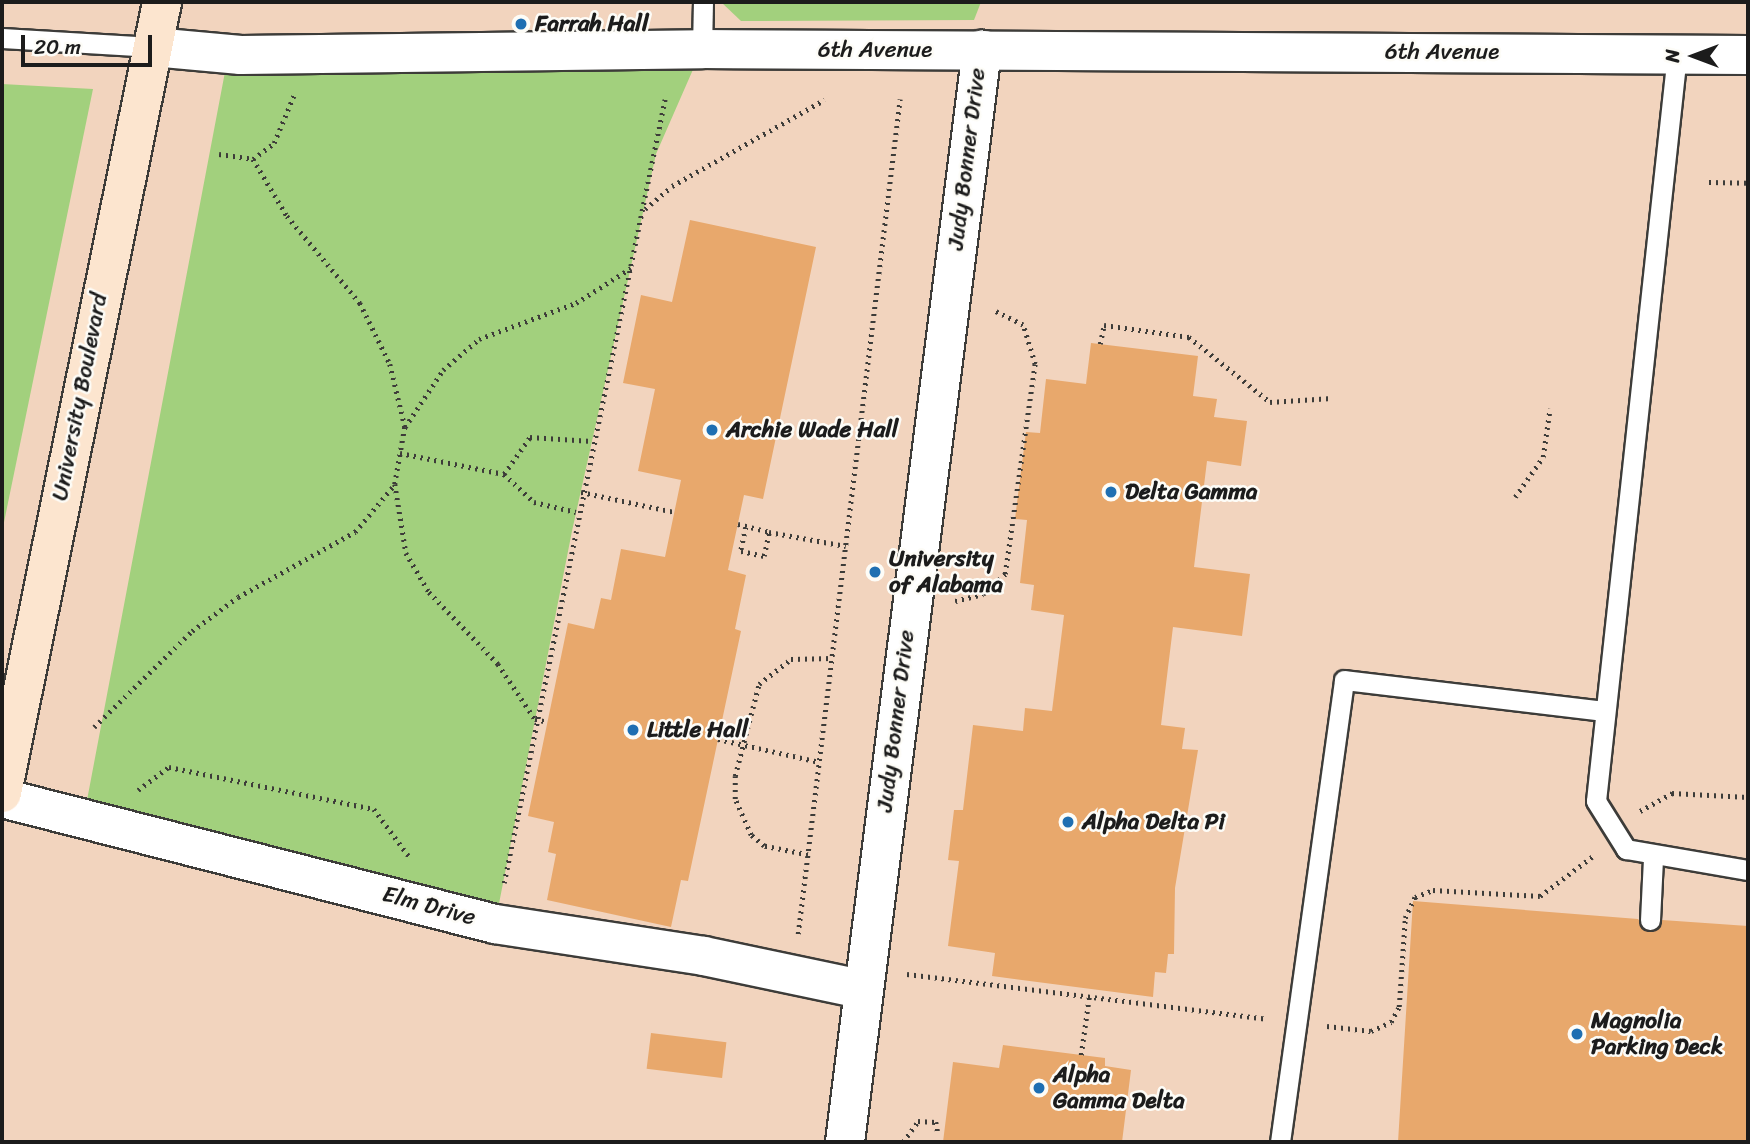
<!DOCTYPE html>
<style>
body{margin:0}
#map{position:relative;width:1750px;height:1144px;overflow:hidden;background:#f9eedf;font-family:Sriracha,sans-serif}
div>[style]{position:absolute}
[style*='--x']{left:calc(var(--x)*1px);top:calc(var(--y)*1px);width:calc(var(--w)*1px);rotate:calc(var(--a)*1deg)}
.built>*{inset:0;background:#f2d4be;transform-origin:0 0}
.green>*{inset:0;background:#a2d07d}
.building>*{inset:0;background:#e8a86c;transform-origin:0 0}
.path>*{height:4.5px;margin-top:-2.25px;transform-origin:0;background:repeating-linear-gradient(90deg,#3d3c39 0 2px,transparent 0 7px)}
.roads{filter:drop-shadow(2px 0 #3d3c39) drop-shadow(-2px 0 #3d3c39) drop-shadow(0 2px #3d3c39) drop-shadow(0 -2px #3d3c39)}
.lane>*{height:19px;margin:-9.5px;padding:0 9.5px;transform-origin:9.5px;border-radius:9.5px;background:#fff}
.street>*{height:38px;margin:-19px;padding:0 19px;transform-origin:19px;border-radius:19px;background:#fff}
.secondary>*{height:38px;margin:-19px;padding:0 19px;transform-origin:19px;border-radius:19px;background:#fce5cf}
.dots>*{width:19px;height:19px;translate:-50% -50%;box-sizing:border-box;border:4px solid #fdfcf7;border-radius:50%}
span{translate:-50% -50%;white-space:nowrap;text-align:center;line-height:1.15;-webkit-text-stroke:5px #fdfcf7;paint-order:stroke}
.poi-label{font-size:23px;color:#1c1c1c;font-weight:700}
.left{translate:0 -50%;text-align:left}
.street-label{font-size:23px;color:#1c1c1c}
.frame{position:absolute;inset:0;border:4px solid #1c1c1c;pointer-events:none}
.north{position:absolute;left:1659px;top:21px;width:70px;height:70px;-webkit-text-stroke:5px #fdfcf7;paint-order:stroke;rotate:270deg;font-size:19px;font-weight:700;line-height:28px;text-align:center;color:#1c1c1c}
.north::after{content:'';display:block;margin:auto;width:24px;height:32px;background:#1c1c1c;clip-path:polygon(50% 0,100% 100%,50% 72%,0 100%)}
.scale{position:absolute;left:21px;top:35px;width:131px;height:32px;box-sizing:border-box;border:4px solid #1c1c1c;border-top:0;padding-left:9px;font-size:21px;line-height:24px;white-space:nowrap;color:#1c1c1c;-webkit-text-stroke:5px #fdfcf7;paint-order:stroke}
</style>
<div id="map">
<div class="built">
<i style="left:2px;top:2px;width:1746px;height:1140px"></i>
</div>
<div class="green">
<i style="clip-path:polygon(721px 2px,981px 2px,974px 20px,741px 21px)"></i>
<i style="clip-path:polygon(702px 49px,656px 154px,572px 531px,495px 924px,84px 816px,228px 56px)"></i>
<i style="clip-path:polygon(2px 84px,93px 89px,2px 532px)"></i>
</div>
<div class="building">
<i style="clip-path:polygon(690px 220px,816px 247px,763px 499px,744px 495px,728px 570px,746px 575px,735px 629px,741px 631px,688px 881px,681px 880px,671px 927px,547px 900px,556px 854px,548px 852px,554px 822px,528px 816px,568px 623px,594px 629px,601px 598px,611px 600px,621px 549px,665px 557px,681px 480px,638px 471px,655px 389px,623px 383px,641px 295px,672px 302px)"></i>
<i style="clip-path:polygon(1091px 343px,1198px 356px,1193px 396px,1217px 399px,1214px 417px,1247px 421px,1241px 466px,1207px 461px,1194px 567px,1250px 574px,1242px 636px,1173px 627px,1161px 725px,1185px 728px,1182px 749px,1198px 750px,1175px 888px,1174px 954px,1168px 954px,1166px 973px,1155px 972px,1153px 997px,992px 976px,995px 953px,948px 946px,959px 861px,948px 860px,954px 810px,963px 810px,973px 725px,1023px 731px,1025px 708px,1052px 711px,1064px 615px,1031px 610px,1034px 585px,1020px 583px,1027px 520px,1015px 519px,1026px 432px,1040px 433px,1046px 379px,1086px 384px)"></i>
<i style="clip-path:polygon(1413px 901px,1638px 919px,1649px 932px,1662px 920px,1748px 926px,1748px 1142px,1398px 1142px)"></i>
<i style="left:651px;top:1033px;width:76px;height:36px;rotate:7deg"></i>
<i style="clip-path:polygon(1003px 1045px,1105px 1058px,1105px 1066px,1131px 1070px,1122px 1142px,943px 1142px,953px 1062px,999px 1068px)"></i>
</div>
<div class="path">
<i style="--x:219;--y:154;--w:34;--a:8"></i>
<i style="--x:253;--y:159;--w:66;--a:59.2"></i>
<i style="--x:287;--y:216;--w:114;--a:50"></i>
<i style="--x:360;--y:303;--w:68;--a:63.8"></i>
<i style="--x:390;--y:364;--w:65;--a:76.6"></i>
<i style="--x:405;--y:427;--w:58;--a:100"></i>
<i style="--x:395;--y:484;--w:70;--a:80.9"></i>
<i style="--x:406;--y:553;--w:45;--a:59.5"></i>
<i style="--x:429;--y:592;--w:100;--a:46.2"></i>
<i style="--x:498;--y:664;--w:66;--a:56.1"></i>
<i style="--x:535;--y:719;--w:13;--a:13"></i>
<i style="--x:253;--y:159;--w:26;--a:-37"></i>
<i style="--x:274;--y:143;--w:52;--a:-67.4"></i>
<i style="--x:1709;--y:182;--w:39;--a:1"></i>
<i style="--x:645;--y:209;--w:35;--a:-40"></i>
<i style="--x:672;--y:186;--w:175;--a:-29.5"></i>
<i style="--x:1100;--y:344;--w:19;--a:-78"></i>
<i style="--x:1104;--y:325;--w:86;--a:8"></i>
<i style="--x:1189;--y:337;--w:104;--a:38.7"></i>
<i style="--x:1270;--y:402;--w:62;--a:-3.7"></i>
<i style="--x:405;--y:427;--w:69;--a:-56.3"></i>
<i style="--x:443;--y:370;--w:48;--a:-40.7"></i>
<i style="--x:479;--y:339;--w:103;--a:-20.4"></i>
<i style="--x:576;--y:303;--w:65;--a:-32.5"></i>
<i style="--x:400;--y:453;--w:106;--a:11.4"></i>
<i style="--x:504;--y:474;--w:41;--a:43"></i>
<i style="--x:534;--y:502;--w:43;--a:13.4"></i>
<i style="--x:504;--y:474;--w:45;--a:-54.9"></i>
<i style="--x:530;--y:437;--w:62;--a:3.7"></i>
<i style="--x:581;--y:492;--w:95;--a:12.1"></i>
<i style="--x:1515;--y:497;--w:49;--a:-55"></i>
<i style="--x:1543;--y:457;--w:49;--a:-81.9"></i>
<i style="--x:738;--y:524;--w:32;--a:14"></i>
<i style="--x:746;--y:527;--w:25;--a:102"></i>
<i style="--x:741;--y:551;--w:24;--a:12"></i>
<i style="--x:764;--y:556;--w:25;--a:-78"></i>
<i style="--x:769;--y:532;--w:78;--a:10.3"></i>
<i style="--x:955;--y:601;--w:29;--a:-14"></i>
<i style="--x:983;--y:594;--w:30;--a:-42"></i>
<i style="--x:1005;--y:574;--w:212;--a:-81.9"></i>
<i style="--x:1035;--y:364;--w:41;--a:-107.1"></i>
<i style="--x:1023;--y:325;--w:34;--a:-154"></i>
<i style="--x:94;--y:727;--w:137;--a:-44.4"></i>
<i style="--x:192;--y:631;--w:57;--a:-36.5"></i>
<i style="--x:238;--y:597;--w:134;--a:-29.1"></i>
<i style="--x:355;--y:532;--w:62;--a:-50.2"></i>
<i style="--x:718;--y:739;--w:104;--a:12.8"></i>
<i style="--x:138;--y:790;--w:39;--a:-37"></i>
<i style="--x:169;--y:767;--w:209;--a:11.6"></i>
<i style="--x:374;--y:809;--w:62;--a:53.5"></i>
<i style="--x:1640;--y:811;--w:37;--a:-29"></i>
<i style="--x:1672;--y:793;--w:76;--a:3"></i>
<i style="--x:808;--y:855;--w:45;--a:-168.4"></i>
<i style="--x:764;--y:846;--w:17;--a:-140"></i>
<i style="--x:751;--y:835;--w:39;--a:-114"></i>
<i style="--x:735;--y:799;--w:23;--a:-90"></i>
<i style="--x:735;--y:776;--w:95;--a:-75.4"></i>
<i style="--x:759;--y:684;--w:41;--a:-38"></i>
<i style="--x:791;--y:659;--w:41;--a:-1.4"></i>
<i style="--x:504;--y:883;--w:800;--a:-78.4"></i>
<i style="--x:798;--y:934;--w:841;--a:-83.04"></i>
<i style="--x:907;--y:974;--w:362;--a:7.1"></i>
<i style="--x:1327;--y:1026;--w:44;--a:6.5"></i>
<i style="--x:1371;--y:1031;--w:22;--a:-24"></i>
<i style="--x:1391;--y:1022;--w:17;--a:-62"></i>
<i style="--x:1399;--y:1007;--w:89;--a:-86.1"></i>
<i style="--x:1405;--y:918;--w:23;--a:-65"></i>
<i style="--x:1415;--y:897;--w:19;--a:-21"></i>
<i style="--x:1433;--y:890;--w:107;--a:3.2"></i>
<i style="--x:1540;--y:896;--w:66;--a:-37"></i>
<i style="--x:1081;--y:1055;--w:59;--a:-82.1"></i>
<i style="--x:903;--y:1142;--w:26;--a:-54"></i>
<i style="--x:918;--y:1121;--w:18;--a:3"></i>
<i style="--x:936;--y:1122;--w:11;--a:80"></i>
</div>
<div class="roads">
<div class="lane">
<i style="--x:2;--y:38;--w:151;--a:3.4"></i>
<i style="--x:702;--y:49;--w:47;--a:-88.8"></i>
<i style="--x:1677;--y:54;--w:751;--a:96.19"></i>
<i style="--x:1596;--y:801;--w:57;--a:58"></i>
<i style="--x:1626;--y:849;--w:124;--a:9.8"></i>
<i style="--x:1650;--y:920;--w:62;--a:-87.2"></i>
<i style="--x:1280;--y:1142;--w:466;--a:-82.1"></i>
<i style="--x:1344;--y:680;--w:261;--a:6.8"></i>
</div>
<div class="street">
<i style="--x:153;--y:47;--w:88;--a:5.2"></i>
<i style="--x:241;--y:55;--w:461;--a:-0.7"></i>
<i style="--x:702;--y:49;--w:1046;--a:0.33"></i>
<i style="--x:2;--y:798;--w:509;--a:14.34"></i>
<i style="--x:495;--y:924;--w:211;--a:8.7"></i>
<i style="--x:704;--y:956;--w:160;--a:11.9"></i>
<i style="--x:845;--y:1142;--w:1101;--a:-82.85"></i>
</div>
<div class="secondary">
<i style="--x:2;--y:793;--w:807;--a:-78.56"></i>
</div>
</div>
<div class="dots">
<i style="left:521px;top:24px;background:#1f6fb2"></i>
<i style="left:712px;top:430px;background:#1f6fb2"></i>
<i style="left:1111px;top:492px;background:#1f6fb2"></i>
<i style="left:875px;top:572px;background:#1f6fb2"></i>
<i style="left:633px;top:730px;background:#1f6fb2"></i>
<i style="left:1068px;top:822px;background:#1f6fb2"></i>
<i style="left:1577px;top:1034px;background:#1f6fb2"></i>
<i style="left:1039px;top:1088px;background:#1f6fb2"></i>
</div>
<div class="poi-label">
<span class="left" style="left:535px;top:24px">Farrah Hall</span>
<span class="left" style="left:726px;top:430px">Archie Wade Hall</span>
<span class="left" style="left:1125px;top:492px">Delta Gamma</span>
<span class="left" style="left:889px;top:572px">University<br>of Alabama</span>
<span class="left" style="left:647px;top:730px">Little Hall</span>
<span class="left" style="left:1082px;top:822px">Alpha Delta Pi</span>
<span class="left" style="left:1591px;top:1034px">Magnolia<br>Parking Deck</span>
<span class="left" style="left:1053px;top:1088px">Alpha<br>Gamma Delta</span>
</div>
<div class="street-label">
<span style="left:875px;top:50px">6th Avenue</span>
<span style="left:1442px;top:52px">6th Avenue</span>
<span style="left:967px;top:159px;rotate:-83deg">Judy Bonner Drive</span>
<span style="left:80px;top:397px;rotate:-79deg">University Boulevard</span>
<span style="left:896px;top:721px;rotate:-83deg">Judy Bonner Drive</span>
<span style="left:429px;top:906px;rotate:15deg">Elm Drive</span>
</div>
<div class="frame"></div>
<div class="north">N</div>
<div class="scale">20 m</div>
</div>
